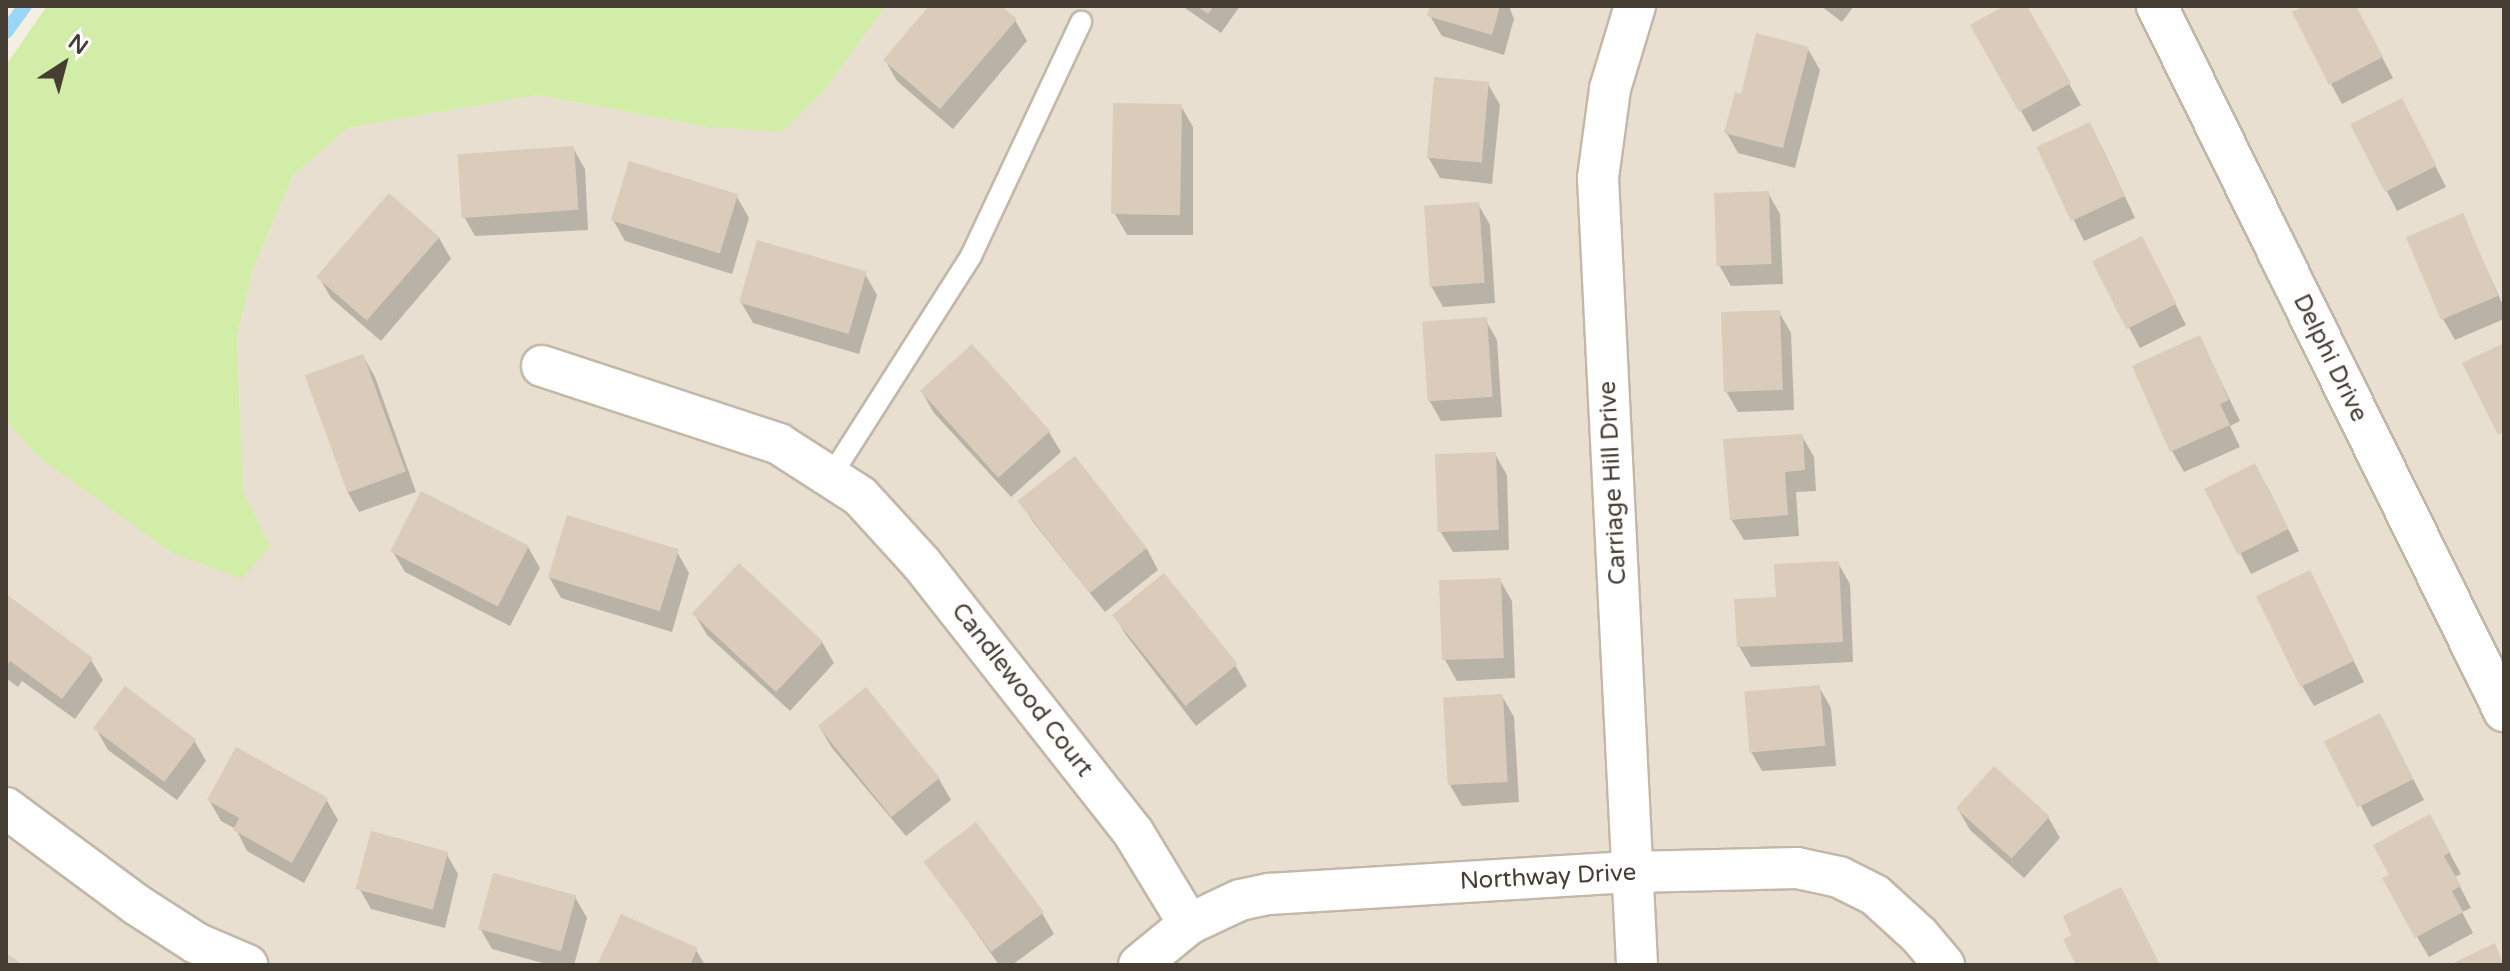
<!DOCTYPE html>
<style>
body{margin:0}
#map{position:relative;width:2510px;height:971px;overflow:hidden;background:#f4eee3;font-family:"Varela Round",sans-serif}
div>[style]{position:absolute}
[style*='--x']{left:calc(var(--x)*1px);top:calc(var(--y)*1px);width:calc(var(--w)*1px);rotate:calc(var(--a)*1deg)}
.residential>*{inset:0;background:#e8dfd1}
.green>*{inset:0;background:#d2eda7}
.shadow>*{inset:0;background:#0003}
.stream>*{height:14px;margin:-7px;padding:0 7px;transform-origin:7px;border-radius:7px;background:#98d7f8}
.building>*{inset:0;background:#dacbbb;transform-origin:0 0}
.roads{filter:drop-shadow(2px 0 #c3b8a8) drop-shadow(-2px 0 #c3b8a8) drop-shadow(0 2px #c3b8a8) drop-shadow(0 -2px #c3b8a8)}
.lane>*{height:20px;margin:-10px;padding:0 10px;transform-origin:10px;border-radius:10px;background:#fff}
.street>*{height:40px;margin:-20px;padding:0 20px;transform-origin:20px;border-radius:20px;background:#fff}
span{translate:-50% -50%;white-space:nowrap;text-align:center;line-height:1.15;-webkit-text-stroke:8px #fff;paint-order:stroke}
.street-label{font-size:24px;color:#463d33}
.frame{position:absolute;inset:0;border:8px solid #463d33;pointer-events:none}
.north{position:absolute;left:24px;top:24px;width:80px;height:80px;-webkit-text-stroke:6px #fff;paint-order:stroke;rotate:36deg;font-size:22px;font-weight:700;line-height:32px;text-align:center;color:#463d33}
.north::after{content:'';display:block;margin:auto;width:28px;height:36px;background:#463d33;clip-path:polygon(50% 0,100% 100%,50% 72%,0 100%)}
</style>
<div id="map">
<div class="residential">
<i style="clip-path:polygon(886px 6px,2504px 6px,2504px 965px,6px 965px,6px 420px,36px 455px,170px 552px,270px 547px,243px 492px,237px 337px,252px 272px,292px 177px,348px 128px,537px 95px,708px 127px,825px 90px)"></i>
</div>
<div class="green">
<i style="clip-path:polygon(47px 6px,886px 6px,825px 90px,782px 132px,708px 127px,537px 95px,348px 128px,292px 177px,252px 272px,237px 337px,243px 491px,270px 547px,241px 579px,170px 552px,36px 455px,6px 420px,6px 65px)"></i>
</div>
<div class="shadow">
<i style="clip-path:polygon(931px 6px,998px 6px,1015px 20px,1027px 41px,953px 129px,897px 81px,885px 60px)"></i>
<i style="clip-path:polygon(1182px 6px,1240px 6px,1221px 33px)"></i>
<i style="clip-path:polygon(1432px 6px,1509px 6px,1514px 19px,1504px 55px,1442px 36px,1430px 16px)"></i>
<i style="clip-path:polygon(1821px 6px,1854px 6px,1842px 22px)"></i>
<i style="clip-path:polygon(2008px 6px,2025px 6px,2081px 105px,2033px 132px,1973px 26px)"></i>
<i style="clip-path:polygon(2308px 6px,2355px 6px,2393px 78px,2342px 104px,2331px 84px)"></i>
<i style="clip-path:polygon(1808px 49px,1820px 70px,1795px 168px,1738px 153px,1726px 132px,1742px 96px)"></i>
<i style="clip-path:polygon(1488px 84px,1500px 105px,1492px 184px,1440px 178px,1428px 157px)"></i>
<i style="clip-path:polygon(1181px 106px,1193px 127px,1193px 235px,1127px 235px,1115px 214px)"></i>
<i style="clip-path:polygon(2413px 122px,2446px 187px,2397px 211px,2353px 125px)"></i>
<i style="clip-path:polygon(2101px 145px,2135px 218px,2084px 241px,2039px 148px)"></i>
<i style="clip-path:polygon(573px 148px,585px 169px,588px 230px,475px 236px,463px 215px)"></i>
<i style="clip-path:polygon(1768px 193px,1780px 214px,1783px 284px,1731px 286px,1719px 265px)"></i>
<i style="clip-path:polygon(737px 197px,749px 218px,732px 274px,625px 241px,613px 220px)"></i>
<i style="clip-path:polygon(1478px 204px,1490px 225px,1495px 303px,1443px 307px,1431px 286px)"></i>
<i style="clip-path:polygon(2462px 216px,2504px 307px,2504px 319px,2455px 340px,2443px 319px)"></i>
<i style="clip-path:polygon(439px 238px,451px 259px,381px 341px,331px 298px,319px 277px)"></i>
<i style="clip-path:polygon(2153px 260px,2186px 325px,2140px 348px,2094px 262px)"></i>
<i style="clip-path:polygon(865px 274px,877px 295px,859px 354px,753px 323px,741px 302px)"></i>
<i style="clip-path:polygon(1779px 312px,1791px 333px,1794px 410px,1738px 412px,1726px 391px)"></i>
<i style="clip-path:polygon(1485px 319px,1497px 340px,1502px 417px,1441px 421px,1429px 400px)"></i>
<i style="clip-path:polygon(2200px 338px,2240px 421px,2230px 426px,2240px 447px,2184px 472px,2172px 451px)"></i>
<i style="clip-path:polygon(363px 356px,375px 377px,416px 492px,359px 512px,347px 491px)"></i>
<i style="clip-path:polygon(922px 392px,1049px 432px,1061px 452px,1011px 497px,934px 413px)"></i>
<i style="clip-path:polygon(1802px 436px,1814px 457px,1816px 491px,1796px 492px,1799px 536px,1744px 540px,1731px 519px)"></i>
<i style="clip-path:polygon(1495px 454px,1507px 475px,1509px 550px,1453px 552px,1440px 531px)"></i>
<i style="clip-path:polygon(2267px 486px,2299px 551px,2251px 574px,2207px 489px)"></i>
<i style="clip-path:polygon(1021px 502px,1147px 549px,1158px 570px,1105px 612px,1033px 522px)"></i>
<i style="clip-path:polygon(528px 547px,540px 568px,510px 626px,405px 572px,393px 552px)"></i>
<i style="clip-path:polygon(677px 552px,689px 573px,672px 632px,561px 598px,549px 577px)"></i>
<i style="clip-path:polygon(1838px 563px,1850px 584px,1853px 662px,1751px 667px,1739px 646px,1778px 599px)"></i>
<i style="clip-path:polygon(1500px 580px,1512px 601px,1515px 678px,1457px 681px,1445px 660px)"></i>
<i style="clip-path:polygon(2321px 594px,2364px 682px,2314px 706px,2302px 686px)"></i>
<i style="clip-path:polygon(6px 597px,91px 660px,103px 680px,75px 719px,22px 681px,18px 687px,6px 678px)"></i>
<i style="clip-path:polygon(695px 615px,822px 642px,834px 663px,790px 711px,707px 635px)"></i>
<i style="clip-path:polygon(1114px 615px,1235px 665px,1247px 686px,1196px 726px,1126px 635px)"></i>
<i style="clip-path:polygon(1819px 687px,1831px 708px,1836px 766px,1762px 771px,1750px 750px)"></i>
<i style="clip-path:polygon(866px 690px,939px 779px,951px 800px,906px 836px,832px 748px,820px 728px)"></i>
<i style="clip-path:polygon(1502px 696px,1514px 717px,1519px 802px,1462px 806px,1450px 785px)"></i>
<i style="clip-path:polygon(96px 729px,194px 740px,206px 761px,177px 800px,108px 750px)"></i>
<i style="clip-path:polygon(2391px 736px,2424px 800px,2372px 827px,2327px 742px)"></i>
<i style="clip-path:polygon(326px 799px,338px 820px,304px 883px,247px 851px,236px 829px,221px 821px,209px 800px)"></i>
<i style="clip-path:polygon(1958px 809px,2048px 817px,2060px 838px,2024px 878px,1970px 830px)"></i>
<i style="clip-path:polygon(2441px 837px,2461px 874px,2455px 877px,2471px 908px,2462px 912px,2473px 933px,2429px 957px,2417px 937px)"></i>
<i style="clip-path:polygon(446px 853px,458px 874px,445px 928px,371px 909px,359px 888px)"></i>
<i style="clip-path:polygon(926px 861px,1042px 913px,1054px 934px,1012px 965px,999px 965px)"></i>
<i style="clip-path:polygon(575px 897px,587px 918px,574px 965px,550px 965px,492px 949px,480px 928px)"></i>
<i style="clip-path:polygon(696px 950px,705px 965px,600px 965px)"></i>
</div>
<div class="stream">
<i style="--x:6;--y:32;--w:32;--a:-54"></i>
</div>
<div class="building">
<i style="clip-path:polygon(929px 6px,1001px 6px,1017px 19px,940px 109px,883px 60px)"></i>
<i style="clip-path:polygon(1197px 6px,1214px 6px,1208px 14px)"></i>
<i style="clip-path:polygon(1430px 6px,1500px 6px,1492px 35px,1427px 16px)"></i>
<i style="clip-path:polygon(2004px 6px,2027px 6px,2071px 83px,2019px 112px,1970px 25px)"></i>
<i style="clip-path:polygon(2304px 6px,2356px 6px,2383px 57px,2329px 85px,2292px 12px)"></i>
<i style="clip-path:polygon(1756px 33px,1809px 47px,1783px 148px,1724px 133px,1735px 92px,1741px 94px)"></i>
<i style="left:1434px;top:77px;width:55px;height:81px;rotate:5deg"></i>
<i style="left:2402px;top:98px;width:76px;height:58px;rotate:63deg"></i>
<i style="left:1113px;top:103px;width:69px;height:111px;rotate:1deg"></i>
<i style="left:2090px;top:122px;width:82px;height:59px;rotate:65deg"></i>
<i style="left:574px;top:146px;width:64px;height:117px;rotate:86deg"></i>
<i style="left:629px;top:161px;width:114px;height:62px;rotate:17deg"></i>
<i style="left:1769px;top:191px;width:73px;height:55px;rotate:88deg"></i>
<i style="left:389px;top:193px;width:67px;height:111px;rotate:41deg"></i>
<i style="left:1479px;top:202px;width:81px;height:55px;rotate:86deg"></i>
<i style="left:2463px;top:213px;width:90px;height:62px;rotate:67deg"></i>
<i style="left:2142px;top:236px;width:76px;height:56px;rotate:63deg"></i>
<i style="left:757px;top:240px;width:114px;height:65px;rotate:16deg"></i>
<i style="left:1780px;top:310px;width:80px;height:59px;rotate:88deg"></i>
<i style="left:1487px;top:317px;width:80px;height:65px;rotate:86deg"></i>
<i style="clip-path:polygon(2200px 335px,2229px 400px,2220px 404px,2230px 425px,2170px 452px,2132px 366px)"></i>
<i style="clip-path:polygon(2504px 343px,2504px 432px,2498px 435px,2462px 363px)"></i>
<i style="left:972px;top:344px;width:117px;height:70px;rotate:48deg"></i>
<i style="left:363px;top:354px;width:125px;height:62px;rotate:70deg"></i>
<i style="clip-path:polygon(1803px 434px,1805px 470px,1785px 472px,1788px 515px,1730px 520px,1723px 439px)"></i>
<i style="left:1496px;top:452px;width:78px;height:61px;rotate:88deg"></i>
<i style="left:1075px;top:456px;width:117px;height:73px;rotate:52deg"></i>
<i style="left:2255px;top:463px;width:74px;height:57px;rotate:63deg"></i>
<i style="left:421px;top:491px;width:121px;height:68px;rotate:27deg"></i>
<i style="left:567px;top:515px;width:117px;height:65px;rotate:17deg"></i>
<i style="clip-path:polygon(1839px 561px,1843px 642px,1737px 647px,1734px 599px,1776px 597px,1774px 564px)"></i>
<i style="left:739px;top:563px;width:115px;height:69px;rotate:43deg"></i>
<i style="left:2310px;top:570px;width:101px;height:60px;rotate:64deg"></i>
<i style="left:1164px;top:573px;width:117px;height:67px;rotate:51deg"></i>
<i style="left:1501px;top:578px;width:80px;height:62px;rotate:88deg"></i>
<i style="clip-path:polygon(6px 594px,93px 658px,62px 699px,10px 661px,6px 667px)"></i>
<i style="left:1820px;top:685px;width:61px;height:76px;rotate:85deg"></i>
<i style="left:125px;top:686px;width:89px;height:53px;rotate:37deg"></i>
<i style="left:866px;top:687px;width:117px;height:62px;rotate:51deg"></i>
<i style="left:1503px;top:694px;width:88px;height:60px;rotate:87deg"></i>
<i style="left:2380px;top:713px;width:74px;height:63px;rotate:63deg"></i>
<i style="clip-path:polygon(236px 747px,328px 798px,292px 863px,233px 830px,239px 818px,207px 800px)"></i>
<i style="left:1994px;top:766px;width:75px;height:57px;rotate:42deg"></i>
<i style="clip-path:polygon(2430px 814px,2450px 852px,2444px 856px,2461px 886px,2452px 891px,2463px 912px,2415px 938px,2382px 878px,2389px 875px,2373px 845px)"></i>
<i style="left:976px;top:822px;width:113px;height:66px;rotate:53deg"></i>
<i style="left:371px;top:831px;width:80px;height:60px;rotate:15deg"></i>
<i style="left:493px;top:873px;width:86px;height:58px;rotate:15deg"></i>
<i style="clip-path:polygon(2121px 887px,2160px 965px,2076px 965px,2063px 939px,2071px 935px,2063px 916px)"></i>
<i style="clip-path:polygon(621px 914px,698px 948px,690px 965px,597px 965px)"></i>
<i style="clip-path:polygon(2495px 943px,2504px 965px,2449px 965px)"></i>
<i style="clip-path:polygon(6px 953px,23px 965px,6px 965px)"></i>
</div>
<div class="roads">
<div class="lane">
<i style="--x:831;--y:476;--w:261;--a:-57.5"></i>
<i style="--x:971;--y:256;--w:259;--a:-64.8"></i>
</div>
<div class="street">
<i style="--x:1635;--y:6;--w:87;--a:106.8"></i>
<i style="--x:1610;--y:89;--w:90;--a:97.7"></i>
<i style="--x:1598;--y:178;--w:788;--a:87.16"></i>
<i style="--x:2157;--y:6;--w:786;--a:63.79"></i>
<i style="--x:542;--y:366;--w:250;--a:18.2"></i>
<i style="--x:779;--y:444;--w:96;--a:32.7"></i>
<i style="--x:860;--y:496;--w:92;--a:47.6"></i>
<i style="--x:922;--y:564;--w:341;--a:51.8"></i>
<i style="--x:1133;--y:832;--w:108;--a:58.7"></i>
<i style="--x:6;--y:808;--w:163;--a:36.5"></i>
<i style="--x:137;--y:905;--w:70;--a:32.8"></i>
<i style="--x:196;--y:943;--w:56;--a:23.3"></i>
<i style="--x:1139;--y:965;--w:65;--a:-39.4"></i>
<i style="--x:1189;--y:924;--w:56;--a:-25.2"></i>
<i style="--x:1240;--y:900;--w:30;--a:-12"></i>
<i style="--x:1269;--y:894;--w:364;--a:-3.5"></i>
<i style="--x:1632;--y:872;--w:165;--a:-1.4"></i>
<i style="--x:1797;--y:868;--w:43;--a:12.1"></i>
<i style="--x:1839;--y:877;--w:40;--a:26.6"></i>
<i style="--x:1875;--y:895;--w:59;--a:42.3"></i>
<i style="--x:1919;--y:935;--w:39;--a:50"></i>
</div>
</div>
<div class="street-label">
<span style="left:2330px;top:358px;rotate:64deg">Delphi Drive</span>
<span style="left:1613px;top:483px;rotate:-93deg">Carriage Hill Drive</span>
<span style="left:1022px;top:690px;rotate:52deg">Candlewood Court</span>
<span style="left:1548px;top:877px;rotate:-3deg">Northway Drive</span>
</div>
<div class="frame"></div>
<div class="north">N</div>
</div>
